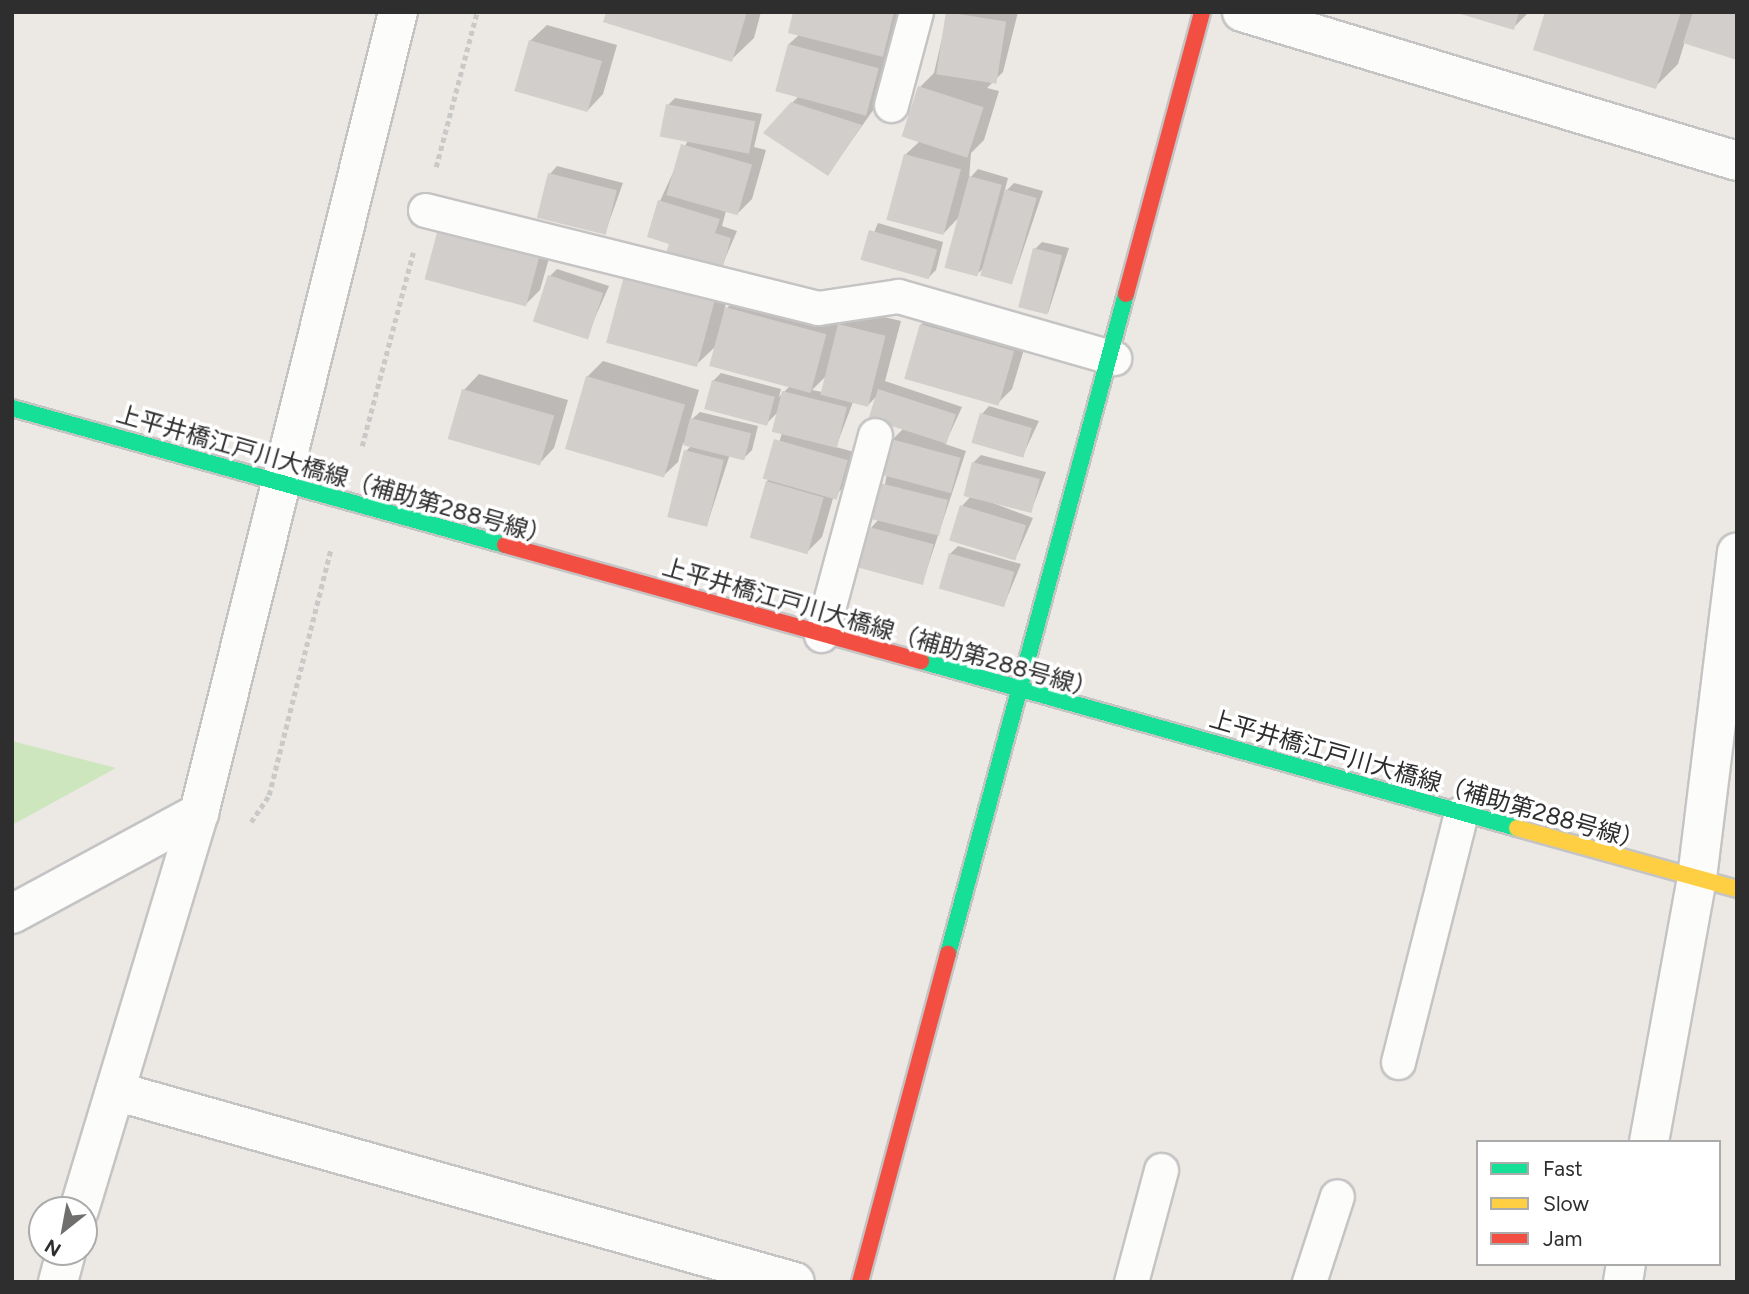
<!DOCTYPE html>
<meta charset="utf-8">
<style>
body{margin:0}
#map{position:relative;width:1749px;height:1294px;overflow:hidden;background:#ece8e4;font-family:Figtree,"Noto Sans JP",sans-serif}
div>[style]{position:absolute}
[style*='--x']{left:calc(var(--x)*1px);top:calc(var(--y)*1px);width:calc(var(--w)*1px);rotate:calc(var(--a)*1deg)}
.green>*{inset:0;background:#cee6be}
.shadow>*{inset:0;background:#0003}
.building>*{inset:0;background:#d1cecb;transform-origin:0 0}
.path>*{height:4.5px;margin-top:-2.25px;transform-origin:0;background:repeating-linear-gradient(90deg,#c9c9c8 0 5px,transparent 0 8.5px)}
.roads{filter:drop-shadow(2px 0 #c5c4c5) drop-shadow(-2px 0 #c5c4c5) drop-shadow(0 2px #c5c4c5) drop-shadow(0 -2px #c5c4c5)}
.lane>*{height:33px;margin:-16.5px;padding:0 16.5px;transform-origin:16.5px;border-radius:16.5px;background:#fcfcfb}
.street>*{height:38px;margin:-19px;padding:0 19px;transform-origin:19px;border-radius:19px;background:#fcfcfb}
.fast>*{height:16px;margin:-8px;padding:0 8px;transform-origin:8px;border-radius:8px;background:#16e098}
.slow>*{height:16px;margin:-8px;padding:0 8px;transform-origin:8px;border-radius:8px;background:#ffcf43}
.jam>*{height:16px;margin:-8px;padding:0 8px;transform-origin:8px;border-radius:8px;background:#f24e42}
span{translate:-50% -50%;white-space:nowrap;text-align:center;line-height:1.15;-webkit-text-stroke:7px #fff;paint-order:stroke}
.street-label{font-size:24px;color:#2e2e2e}
.frame{position:absolute;inset:0;border:14px solid #2e2e2e;pointer-events:none}
.legend{position:absolute;left:1476px;top:1140px;width:245px;height:126px;box-sizing:border-box;background:#fff;border:2px solid #ababab;margin:0;padding:9px 12px;list-style:none;font-size:21px;color:#2e2e2e}
.legend li{display:flex;align-items:center;gap:14px;height:35px}
.legend b{width:35px;border:2px solid #ababab}
.north{position:absolute;left:28px;top:1196px;width:70px;height:70px;box-sizing:border-box;background:#fff;border:2px solid #ababab;border-radius:50%;rotate:211deg;font-size:19px;font-weight:700;line-height:28px;text-align:center;color:#2e2e2e}
.north::after{content:'';display:block;margin:auto;width:24px;height:32px;background:#706f6e;clip-path:polygon(50% 0,100% 100%,50% 72%,0 100%)}
</style>
<div id="map">
<div class="green">
<i style="clip-path:polygon(12px 741px,116px 768px,12px 825px)"></i>
</div>
<div class="shadow">
<i style="clip-path:polygon(608px 12px,761px 12px,754px 38px,731px 60px)"></i>
<i style="clip-path:polygon(795px 12px,905px 12px,898px 40px,886px 52px,893px 54px,881px 99px,828px 174px,792px 103px,799px 96px,789px 44px,800px 34px)"></i>
<i style="clip-path:polygon(948px 12px,1018px 12px,1003px 72px,987px 88px,999px 91px,984px 140px,971px 153px,969px 179px,978px 169px,1008px 178px,1004px 193px,1014px 183px,1043px 191px,1012px 283px,986px 266px,977px 274px,960px 216px,944px 233px,905px 155px,920px 141px,920px 87px,934px 73px)"></i>
<i style="clip-path:polygon(1457px 12px,1529px 12px,1513px 28px)"></i>
<i style="clip-path:polygon(1547px 12px,1737px 12px,1685px 41px,1678px 64px,1655px 87px)"></i>
<i style="clip-path:polygon(547px 25px,617px 45px,603px 94px,588px 110px,517px 90px,531px 40px)"></i>
<i style="clip-path:polygon(675px 98px,762px 114px,754px 147px,766px 150px,752px 199px,737px 214px,726px 211px,722px 226px,737px 231px,721px 268px,672px 242px,660px 201px,688px 140px,668px 105px)"></i>
<i style="clip-path:polygon(557px 166px,623px 183px,605px 233px,550px 174px)"></i>
<i style="clip-path:polygon(878px 223px,943px 242px,936px 270px,928px 278px,863px 259px)"></i>
<i style="clip-path:polygon(439px 230px,554px 241px,540px 290px,525px 305px)"></i>
<i style="clip-path:polygon(1042px 242px,1069px 248px,1048px 313px,1035px 249px)"></i>
<i style="clip-path:polygon(557px 269px,609px 286px,586px 338px,550px 276px)"></i>
<i style="clip-path:polygon(evenodd,625px 276px,729px 285px,722px 325px,727px 308px,742px 293px,841px 319px,839px 325px,855px 310px,901px 321px,885px 381px,962px 407px,945px 444px,966px 451px,922px 584px,871px 528px,879px 519px,893px 439px,903px 429px,878px 395px,867px 406px,853px 402px,836px 447px,854px 452px,844px 488px,834px 495px,822px 537px,807px 552px,767px 482px,782px 433px,779px 411px,767px 423px,713px 381px,721px 373px,781px 389px,779px 397px,790px 386px,717px 345px,697px 364px,625px 276px,827px 375px,822px 392px,812px 390px,827px 375px)"></i>
<i style="clip-path:polygon(937px 309px,1028px 336px,1012px 389px,997px 404px,921px 325px)"></i>
<i style="clip-path:polygon(603px 361px,699px 390px,690px 421px,700px 412px,758px 426px,752px 450px,744px 458px,730px 454px,707px 525px,686px 451px,692px 445px,683px 443px,678px 462px,662px 477px,587px 377px)"></i>
<i style="clip-path:polygon(479px 374px,568px 400px,554px 448px,539px 464px,464px 390px)"></i>
<i style="clip-path:polygon(989px 406px,1039px 421px,1022px 457px,982px 414px)"></i>
<i style="clip-path:polygon(981px 455px,1046px 472px,1031px 511px,982px 499px,1033px 518px,1015px 559px,962px 506px,971px 496px,973px 463px)"></i>
<i style="clip-path:polygon(958px 546px,1021px 564px,1004px 605px,950px 554px)"></i>
</div>
<div class="building">
<i style="clip-path:polygon(606px 12px,747px 12px,732px 62px,603px 22px)"></i>
<i style="clip-path:polygon(793px 12px,894px 12px,883px 57px,788px 33px)"></i>
<i style="left:946px;top:12px;width:61px;height:63px;rotate:9deg"></i>
<i style="clip-path:polygon(1454px 12px,1519px 12px,1514px 30px)"></i>
<i style="clip-path:polygon(1545px 12px,1681px 12px,1656px 89px,1533px 50px)"></i>
<i style="clip-path:polygon(1693px 12px,1737px 12px,1737px 60px,1683px 43px)"></i>
<i style="left:529px;top:40px;width:76px;height:53px;rotate:16deg"></i>
<i style="left:788px;top:44px;width:94px;height:49px;rotate:15deg"></i>
<i style="left:918px;top:86px;width:69px;height:53px;rotate:18deg"></i>
<i style="clip-path:polygon(791px 102px,862px 125px,828px 176px,763px 133px)"></i>
<i style="left:666px;top:104px;width:91px;height:33px;rotate:11deg"></i>
<i style="left:681px;top:144px;width:74px;height:53px;rotate:16deg"></i>
<i style="left:904px;top:154px;width:59px;height:68px;rotate:15deg"></i>
<i style="left:548px;top:173px;width:71px;height:46px;rotate:14deg"></i>
<i style="left:969px;top:176px;width:34px;height:95px;rotate:15deg"></i>
<i style="left:1005px;top:189px;width:33px;height:90px;rotate:16deg"></i>
<i style="clip-path:polygon(658px 200px,720px 219px,715px 233px,731px 238px,722px 270px,666px 253px,669px 244px,647px 237px)"></i>
<i style="left:438px;top:229px;width:105px;height:52px;rotate:15deg"></i>
<i style="left:869px;top:230px;width:71px;height:31px;rotate:16deg"></i>
<i style="left:1033px;top:248px;width:30px;height:61px;rotate:14deg"></i>
<i style="left:548px;top:275px;width:58px;height:49px;rotate:18deg"></i>
<i style="left:624px;top:276px;width:94px;height:69px;rotate:15deg"></i>
<i style="left:725px;top:307px;width:105px;height:61px;rotate:15deg"></i>
<i style="left:838px;top:324px;width:49px;height:73px;rotate:14deg"></i>
<i style="left:920px;top:324px;width:98px;height:57px;rotate:16deg"></i>
<i style="left:586px;top:376px;width:103px;height:76px;rotate:16deg"></i>
<i style="left:712px;top:380px;width:65px;height:30px;rotate:15deg"></i>
<i style="left:462px;top:389px;width:96px;height:52px;rotate:16deg"></i>
<i style="left:878px;top:389px;width:82px;height:31px;rotate:18deg"></i>
<i style="left:782px;top:391px;width:67px;height:42px;rotate:14deg"></i>
<i style="left:980px;top:413px;width:54px;height:31px;rotate:16deg"></i>
<i style="left:690px;top:418px;width:63px;height:28px;rotate:14deg"></i>
<i style="left:774px;top:439px;width:77px;height:41px;rotate:16deg"></i>
<i style="left:891px;top:439px;width:72px;height:37px;rotate:15deg"></i>
<i style="left:684px;top:450px;width:41px;height:69px;rotate:14deg"></i>
<i style="left:972px;top:462px;width:70px;height:35px;rotate:14deg"></i>
<i style="left:766px;top:481px;width:60px;height:59px;rotate:16deg"></i>
<i style="left:880px;top:483px;width:70px;height:37px;rotate:14deg"></i>
<i style="left:960px;top:505px;width:69px;height:37px;rotate:17deg"></i>
<i style="left:869px;top:527px;width:67px;height:42px;rotate:15deg"></i>
<i style="left:949px;top:553px;width:68px;height:37px;rotate:16deg"></i>
</div>
<div class="path">
<i style="--x:436;--y:167;--w:160;--a:-75.2"></i>
<i style="--x:362;--y:446;--w:200;--a:-75.2"></i>
<i style="--x:251;--y:822;--w:32;--a:-56"></i>
<i style="--x:269;--y:795;--w:254;--a:-75.9"></i>
</div>
<div class="roads">
<div class="lane">
<i style="--x:891;--y:105;--w:96;--a:-75"></i>
<i style="--x:425;--y:210;--w:405;--a:14"></i>
<i style="--x:818;--y:308;--w:81;--a:-8.5"></i>
<i style="--x:898;--y:296;--w:225;--a:16"></i>
<i style="--x:821;--y:635;--w:207;--a:-74.9"></i>
<i style="--x:1398;--y:1062;--w:257;--a:-75.8"></i>
<i style="--x:1131;--y:1282;--w:116;--a:-75"></i>
<i style="--x:1309;--y:1282;--w:90;--a:-72"></i>
</div>
<div class="street">
<i style="--x:1242;--y:12;--w:517;--a:16.75"></i>
<i style="--x:12;--y:914;--w:213;--a:-28.4"></i>
<i style="--x:115;--y:1091;--w:706;--a:15.69"></i>
<i style="--x:1649;--y:1142;--w:268;--a:-79.7"></i>
<i style="--x:1697;--y:878;--w:328;--a:-83"></i>
<i style="--x:79;--y:1210;--w:415;--a:-73.2"></i>
<i style="--x:199;--y:813;--w:825;--a:-76.05"></i>
<i style="--x:58;--y:1282;--w:31;--a:-75"></i>
<i style="--x:1623;--y:1282;--w:18;--a:-81"></i>
</div>
<div class="fast">
<i style="--x:12;--y:408;--w:512;--a:15.53"></i>
<i style="--x:921;--y:661;--w:619;--a:15.65"></i>
<i style="--x:948;--y:954;--w:684;--a:-74.91"></i>
</div>
<div class="slow">
<i style="--x:1517;--y:828;--w:228;--a:15.5"></i>
</div>
<div class="jam">
<i style="--x:1126;--y:294;--w:292;--a:-74.9"></i>
<i style="--x:505;--y:545;--w:432;--a:15.6"></i>
<i style="--x:860;--y:1282;--w:340;--a:-75"></i>
</div>
</div>
<div class="street-label">
<span style="left:334px;top:475px;rotate:16deg">上平井橋江戸川大橋線（補助第288号線）</span>
<span style="left:880px;top:628px;rotate:16deg">上平井橋江戸川大橋線（補助第288号線）</span>
<span style="left:1427px;top:780px;rotate:16deg">上平井橋江戸川大橋線（補助第288号線）</span>
</div>
<div class="frame"></div>
<ul class="legend">
<li><b style="height:9px;background:#16e098"></b>Fast</li>
<li><b style="height:9px;background:#ffcf43"></b>Slow</li>
<li><b style="height:9px;background:#f24e42"></b>Jam</li>
</ul>
<div class="north">N</div>
</div>
